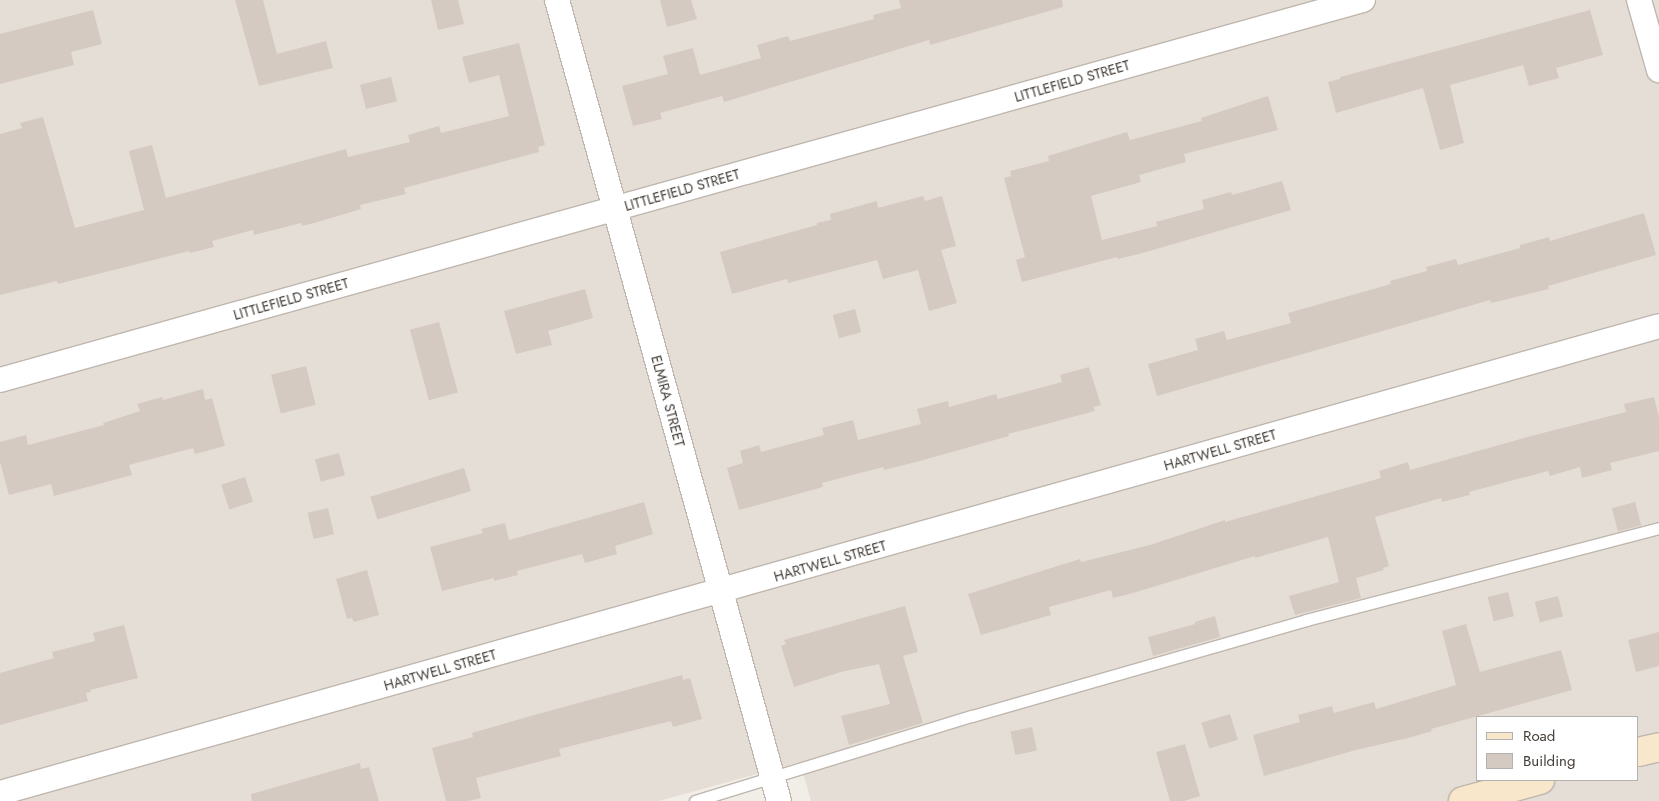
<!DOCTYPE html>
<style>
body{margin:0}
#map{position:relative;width:1659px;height:801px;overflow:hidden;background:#f1ede7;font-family:Jost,sans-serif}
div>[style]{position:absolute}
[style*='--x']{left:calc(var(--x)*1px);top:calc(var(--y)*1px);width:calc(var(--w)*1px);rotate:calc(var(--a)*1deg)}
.residential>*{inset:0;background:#e5ded6}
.building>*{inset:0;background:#d5cac1;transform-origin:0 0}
.roads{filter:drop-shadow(1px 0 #bfb6ae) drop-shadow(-1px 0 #bfb6ae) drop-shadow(0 1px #bfb6ae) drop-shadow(0 -1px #bfb6ae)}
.service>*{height:11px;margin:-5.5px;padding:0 5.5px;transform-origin:5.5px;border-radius:5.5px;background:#fff}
.minor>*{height:24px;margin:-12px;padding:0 12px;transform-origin:12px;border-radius:12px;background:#fff}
.secondary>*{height:28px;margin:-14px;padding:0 14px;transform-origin:14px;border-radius:14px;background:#f8e7ca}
span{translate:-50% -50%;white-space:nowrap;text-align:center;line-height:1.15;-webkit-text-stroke:4.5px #fff;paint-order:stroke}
.street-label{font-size:14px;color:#443d37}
.legend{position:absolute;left:1476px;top:716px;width:162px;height:65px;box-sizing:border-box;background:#fff;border:1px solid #b4b1af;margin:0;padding:6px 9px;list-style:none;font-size:15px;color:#443d37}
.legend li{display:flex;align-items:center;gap:10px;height:25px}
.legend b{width:25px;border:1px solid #b4b1af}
</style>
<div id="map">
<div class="residential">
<i style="clip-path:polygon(evenodd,0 0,1659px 0,1659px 801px,811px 801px,800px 762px,659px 801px,0 801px,0 0,1478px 717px,1638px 717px,1638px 780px,1478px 780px,1478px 717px)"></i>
</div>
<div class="building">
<i style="clip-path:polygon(235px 0,263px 0,277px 54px,326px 41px,333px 68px,259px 86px)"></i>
<i style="clip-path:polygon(431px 0,458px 0,464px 24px,438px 30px)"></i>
<i style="clip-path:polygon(660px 0,691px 0,697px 19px,667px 27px)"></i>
<i style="clip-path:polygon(899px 0,1062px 0,1063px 7px,930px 45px,929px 40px,724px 102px,722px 96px,660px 113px,662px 119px,633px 126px,622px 86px,668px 74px,663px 56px,693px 48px,700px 75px,761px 58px,757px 45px,788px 36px,790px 41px,874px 19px,873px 15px,901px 8px)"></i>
<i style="clip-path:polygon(93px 10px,102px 44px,71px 52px,74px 65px,0 84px,0 34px)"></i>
<i style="clip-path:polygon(1590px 10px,1603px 55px,1556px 68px,1559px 78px,1529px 86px,1523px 65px,1450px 85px,1464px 143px,1440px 150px,1423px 88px,1336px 113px,1328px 82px,1340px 79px,1340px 77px)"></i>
<i style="clip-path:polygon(519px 43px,545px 145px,538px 147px,539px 152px,404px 188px,406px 194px,360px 205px,361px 209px,314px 223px,302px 226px,301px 223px,254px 235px,253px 230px,212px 241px,214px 247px,190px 253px,189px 251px,58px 284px,57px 281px,0 295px,0 134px,22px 128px,20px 123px,43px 117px,75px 228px,144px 210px,129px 151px,152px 145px,166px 198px,346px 149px,348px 157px,410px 142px,408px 135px,439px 126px,441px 133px,509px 116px,499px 75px,469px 83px,462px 57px)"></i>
<i style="left:391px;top:77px;width:25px;height:32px;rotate:76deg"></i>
<i style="clip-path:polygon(1268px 96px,1278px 130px,1184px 154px,1186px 162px,1139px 175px,1141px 182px,1091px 196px,1102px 240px,1157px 226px,1156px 222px,1204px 209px,1202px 200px,1231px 192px,1232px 195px,1282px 181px,1291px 210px,1139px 254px,1118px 259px,1117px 257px,1022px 282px,1016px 260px,1025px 257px,1004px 178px,1011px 176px,1010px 171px,1049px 161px,1048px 156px,1127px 132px,1130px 140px,1202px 121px,1201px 118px)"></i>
<i style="clip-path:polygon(923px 196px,925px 201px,942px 196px,956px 246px,941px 250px,957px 303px,929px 311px,918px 270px,883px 279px,877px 260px,788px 283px,787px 279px,732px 294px,720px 252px,817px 225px,817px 223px,831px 220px,830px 214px,877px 201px,878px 208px)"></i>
<i style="clip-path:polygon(1644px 213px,1656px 255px,1548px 286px,1549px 289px,1491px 303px,1490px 300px,1157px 396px,1148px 364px,1198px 350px,1195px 339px,1224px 331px,1227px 340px,1291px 323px,1288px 313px,1391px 284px,1390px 281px,1427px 271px,1426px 267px,1456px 259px,1458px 265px,1520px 248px,1520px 245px,1549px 237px,1550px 241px)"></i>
<i style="clip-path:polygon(585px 289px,593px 318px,548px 331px,552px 345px,516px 354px,504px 311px)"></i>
<i style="left:855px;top:309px;width:24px;height:23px;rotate:75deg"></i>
<i style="left:439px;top:322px;width:73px;height:30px;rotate:75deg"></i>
<i style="left:306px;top:366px;width:40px;height:36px;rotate:76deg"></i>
<i style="clip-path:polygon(1089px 367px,1101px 405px,1093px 407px,1095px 411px,1008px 434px,1009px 436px,916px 462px,884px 470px,883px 467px,822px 483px,823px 487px,739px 510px,727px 468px,743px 463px,740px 451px,759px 445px,761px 452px,824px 435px,822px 428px,853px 420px,858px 440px,921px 424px,917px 409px,948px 401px,949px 407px,996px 394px,998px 399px,1062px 382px,1060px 375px)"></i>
<i style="clip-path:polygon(203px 389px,205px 400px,212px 398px,225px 446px,195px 454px,193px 448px,129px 465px,132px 475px,54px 496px,51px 484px,9px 495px,0 462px,0 442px,26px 435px,28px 445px,104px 425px,103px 423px,140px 411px,137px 404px,162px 397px,163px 400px)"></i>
<i style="clip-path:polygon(1654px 397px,1659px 417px,1659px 451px,1610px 463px,1612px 470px,1582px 478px,1580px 467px,1550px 476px,1548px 471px,1469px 492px,1470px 495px,1442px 502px,1441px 498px,1375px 517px,1389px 566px,1383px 568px,1384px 570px,1356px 578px,1361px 598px,1295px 615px,1289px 596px,1339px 582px,1328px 537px,1255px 558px,1255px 556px,1133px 593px,1113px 598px,1111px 590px,1049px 607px,1051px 615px,981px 635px,968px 594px,1080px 559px,1081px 562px,1150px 545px,1225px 520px,1225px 522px,1381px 478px,1379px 471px,1408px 462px,1410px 470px,1531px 436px,1626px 412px,1624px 404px)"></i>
<i style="left:339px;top:453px;width:23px;height:25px;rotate:75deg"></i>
<i style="left:464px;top:468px;width:24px;height:98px;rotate:73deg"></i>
<i style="left:245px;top:477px;width:26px;height:25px;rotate:72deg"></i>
<i style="clip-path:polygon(644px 502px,653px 534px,615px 546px,617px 554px,585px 563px,582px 554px,517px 571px,518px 575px,494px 581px,494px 578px,442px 591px,430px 547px,483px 533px,481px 529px,505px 523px,509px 540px)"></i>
<i style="left:1635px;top:502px;width:24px;height:24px;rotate:75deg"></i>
<i style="left:328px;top:508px;width:27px;height:21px;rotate:77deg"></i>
<i style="clip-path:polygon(367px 570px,379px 615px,354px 622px,352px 618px,347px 619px,336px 579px)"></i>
<i style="left:1508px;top:592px;width:25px;height:21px;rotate:76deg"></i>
<i style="left:1558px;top:596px;width:21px;height:24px;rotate:76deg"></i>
<i style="clip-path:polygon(905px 606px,918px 652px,903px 656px,923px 723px,849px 745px,841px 716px,890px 704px,879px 664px,841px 672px,794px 687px,781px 646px,786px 644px,784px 640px)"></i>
<i style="clip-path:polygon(1215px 616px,1220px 637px,1153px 656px,1148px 637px,1195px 624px,1195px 622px)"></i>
<i style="clip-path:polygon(1466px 624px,1480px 672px,1561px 650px,1572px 690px,1431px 729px,1432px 731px,1412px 737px,1356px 750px,1264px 776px,1253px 735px,1300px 722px,1298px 715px,1332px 706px,1334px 713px,1374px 702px,1376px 709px,1456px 685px,1442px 631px)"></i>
<i style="clip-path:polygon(124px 625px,138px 678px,90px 690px,91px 692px,86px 693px,88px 701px,0 725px,0 673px,54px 658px,52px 652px,95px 641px,93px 633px)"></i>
<i style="clip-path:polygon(1659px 632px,1659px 666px,1636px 672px,1628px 640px)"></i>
<i style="clip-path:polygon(682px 675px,683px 680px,690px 678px,702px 719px,673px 727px,671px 721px,559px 749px,561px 756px,476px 778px,481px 798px,468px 801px,446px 801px,432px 748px,473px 737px,472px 733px,534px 715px)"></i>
<i style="left:1230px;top:714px;width:27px;height:30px;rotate:73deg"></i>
<i style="left:1032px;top:727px;width:24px;height:22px;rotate:78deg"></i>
<i style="clip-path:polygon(1185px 744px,1200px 796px,1184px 801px,1170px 801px,1156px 752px)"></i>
<i style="clip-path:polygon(360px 763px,361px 769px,369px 767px,379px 801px,252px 801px,251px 794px)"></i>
</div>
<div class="roads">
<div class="service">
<i style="--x:695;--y:801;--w:290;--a:-17.1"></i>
<i style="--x:972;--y:716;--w:348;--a:-16"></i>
<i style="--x:1306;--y:620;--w:365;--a:-14.6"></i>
</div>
<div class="minor">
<i style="--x:557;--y:0;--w:831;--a:74.51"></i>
<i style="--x:1639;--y:0;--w:73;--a:74.1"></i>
<i style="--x:0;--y:380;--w:1415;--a:-15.58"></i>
<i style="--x:0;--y:793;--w:1723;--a:-15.72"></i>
</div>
<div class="secondary">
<i style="--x:1638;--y:752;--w:22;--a:-13"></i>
<i style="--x:1463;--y:801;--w:80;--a:-15.3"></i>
</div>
</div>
<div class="street-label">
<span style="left:1072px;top:81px;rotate:-16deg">LITTLEFIELD STREET</span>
<span style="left:682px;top:190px;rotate:-16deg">LITTLEFIELD STREET</span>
<span style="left:291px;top:299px;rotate:-16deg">LITTLEFIELD STREET</span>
<span style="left:668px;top:401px;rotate:75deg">ELMIRA STREET</span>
<span style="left:1220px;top:450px;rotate:-16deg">HARTWELL STREET</span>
<span style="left:830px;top:561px;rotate:-16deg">HARTWELL STREET</span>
<span style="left:440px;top:670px;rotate:-16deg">HARTWELL STREET</span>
</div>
<ul class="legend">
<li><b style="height:6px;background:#f8e7ca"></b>Road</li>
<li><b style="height:14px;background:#d5cac1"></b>Building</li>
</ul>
</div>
